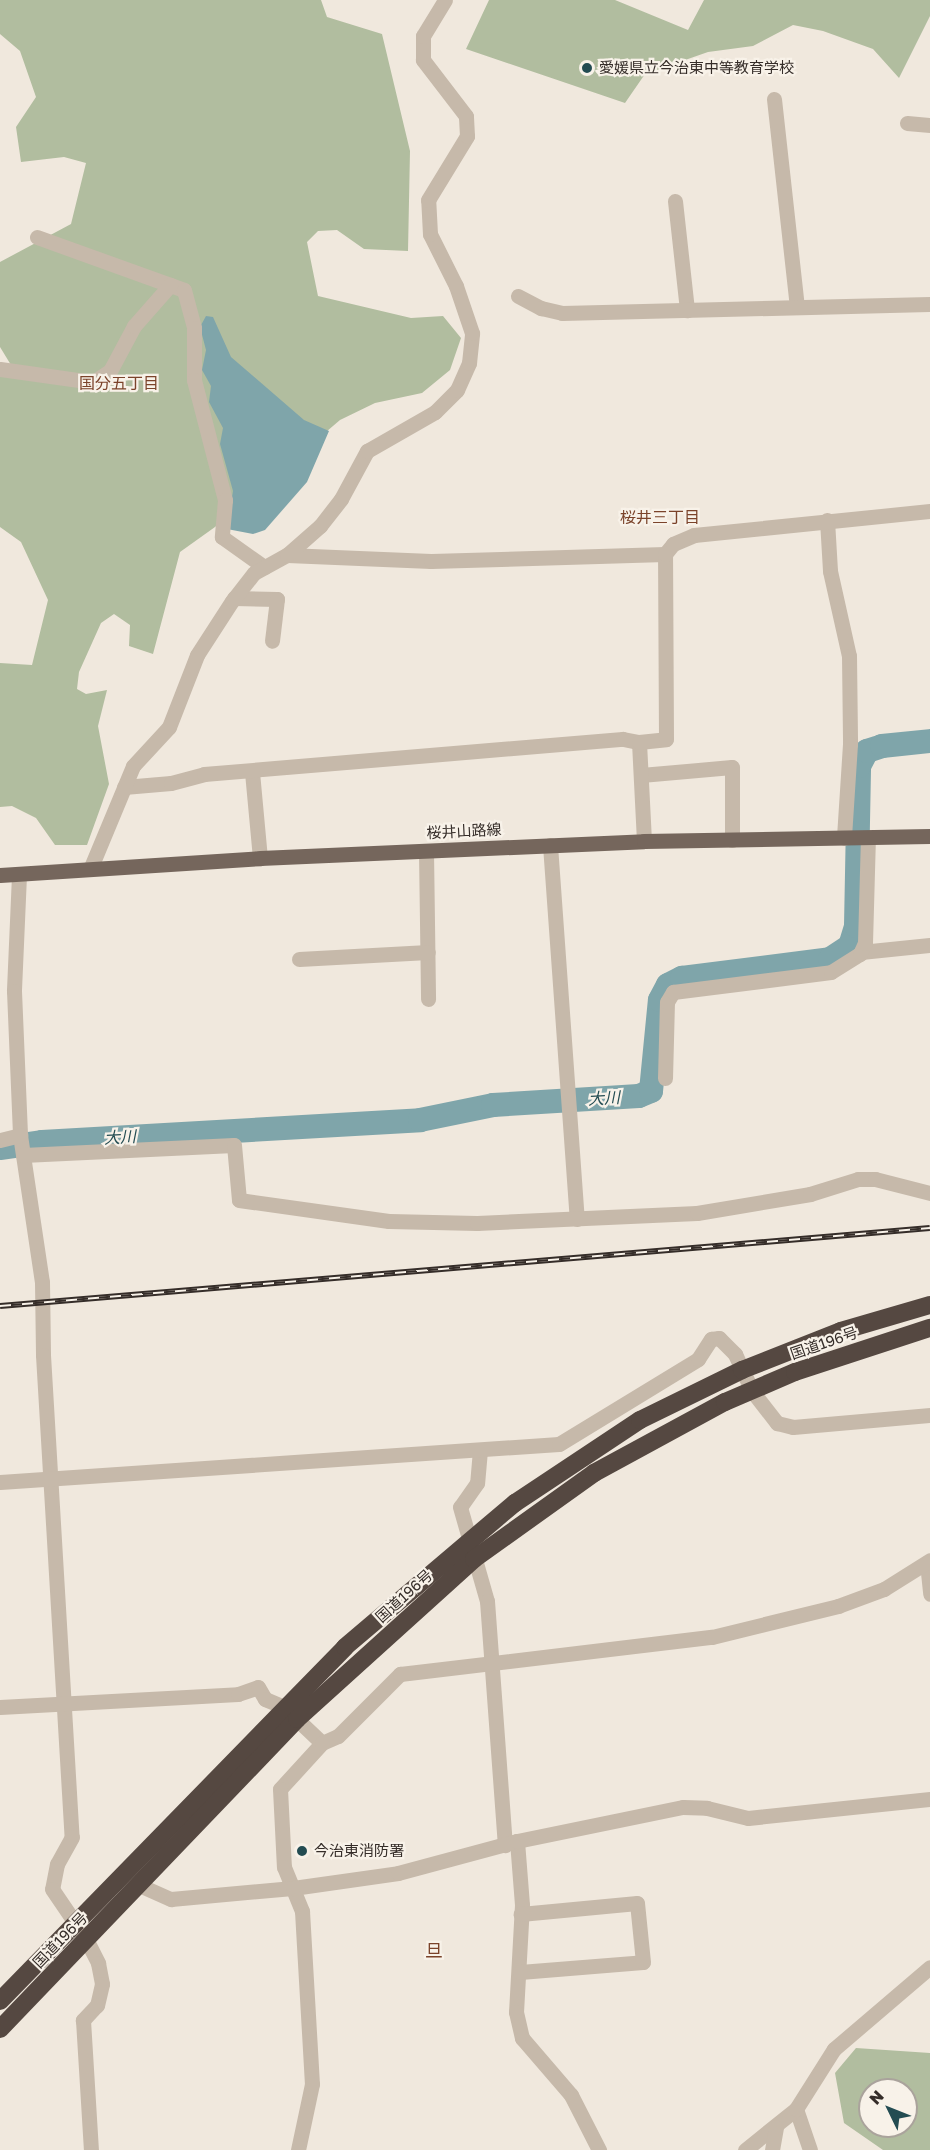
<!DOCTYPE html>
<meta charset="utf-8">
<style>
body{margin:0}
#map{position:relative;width:930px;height:2150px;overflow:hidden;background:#f0e8dd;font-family:"Golos Text","Noto Sans JP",sans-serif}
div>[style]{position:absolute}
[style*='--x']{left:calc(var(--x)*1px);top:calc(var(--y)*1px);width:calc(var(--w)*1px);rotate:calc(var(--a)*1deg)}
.green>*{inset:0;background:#b1bd9f}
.water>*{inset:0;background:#7fa5aa}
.river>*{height:24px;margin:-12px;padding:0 12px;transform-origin:12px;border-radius:12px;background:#7fa5aa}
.minor>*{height:15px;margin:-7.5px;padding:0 7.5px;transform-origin:7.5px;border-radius:7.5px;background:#c6b9aa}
.major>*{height:15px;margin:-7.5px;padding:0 7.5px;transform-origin:7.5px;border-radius:7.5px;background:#75665c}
.highway>*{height:18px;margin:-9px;padding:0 9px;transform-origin:9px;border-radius:9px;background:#554841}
.rail>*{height:6px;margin-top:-3px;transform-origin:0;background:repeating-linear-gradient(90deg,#f8f2e9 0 11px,#352d29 0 22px);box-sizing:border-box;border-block:2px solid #352d29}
.dots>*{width:16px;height:16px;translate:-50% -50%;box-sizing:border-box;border:3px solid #f8f2e9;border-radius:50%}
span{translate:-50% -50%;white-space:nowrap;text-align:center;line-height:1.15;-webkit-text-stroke:4.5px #f8f2e9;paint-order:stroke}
.poi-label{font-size:15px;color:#352d29}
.left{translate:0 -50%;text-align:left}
.street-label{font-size:15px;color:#352d29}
.neighbourhood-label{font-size:16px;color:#7b432a}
.water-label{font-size:16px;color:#234c52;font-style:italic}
.quarter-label{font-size:18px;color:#7b432a}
.north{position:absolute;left:858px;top:2078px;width:60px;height:60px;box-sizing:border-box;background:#f8f2e9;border:2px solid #aaa39c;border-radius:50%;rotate:313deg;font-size:16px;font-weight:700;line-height:24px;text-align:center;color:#352d29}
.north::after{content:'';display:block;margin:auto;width:21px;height:27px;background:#234c52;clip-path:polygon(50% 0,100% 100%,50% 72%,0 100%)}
</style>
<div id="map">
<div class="green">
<i style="clip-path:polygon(0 0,321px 0,327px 17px,382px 34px,410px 151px,408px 251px,364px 249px,337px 230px,318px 231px,307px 242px,318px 296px,411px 318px,443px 316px,461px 338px,450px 370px,422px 393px,375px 403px,340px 420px,215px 527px,180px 552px,153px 654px,129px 646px,130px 625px,114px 614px,101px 623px,79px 672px,77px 689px,86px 694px,107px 690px,98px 726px,109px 784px,87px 845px,55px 845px,36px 818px,12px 806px,0 807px,0 663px,32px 665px,48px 600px,21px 542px,0 527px,0 368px,11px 365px,0 347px,0 262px,71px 224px,86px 163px,64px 157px,21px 162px,16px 127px,36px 97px,20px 51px,0 34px)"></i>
<i style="clip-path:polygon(489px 0,615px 0,688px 30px,704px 0,930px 0,930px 16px,899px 78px,873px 49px,823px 31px,793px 25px,753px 46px,708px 52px,645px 74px,625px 103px,466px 49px)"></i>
<i style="clip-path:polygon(evenodd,856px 2048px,930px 2053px,930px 2150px,883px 2150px,844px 2123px,835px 2073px,856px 2048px,870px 2090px,906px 2090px,906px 2126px,870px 2126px,870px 2090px)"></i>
</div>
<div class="water">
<i style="clip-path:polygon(206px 316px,213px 317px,231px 357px,304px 420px,329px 431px,307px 482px,265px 530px,253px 534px,227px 529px,233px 491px,220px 444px,223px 428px,209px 402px,211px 386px,202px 370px,206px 350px,200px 327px)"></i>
</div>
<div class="river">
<i style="--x:0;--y:1148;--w:42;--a:-8.1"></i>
<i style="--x:42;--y:1142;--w:379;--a:-3.3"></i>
<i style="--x:420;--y:1120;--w:75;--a:-11.6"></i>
<i style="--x:493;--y:1105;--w:146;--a:-3.5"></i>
<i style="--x:639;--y:1096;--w:13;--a:-23"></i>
<i style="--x:651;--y:1091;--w:91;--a:-84.4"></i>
<i style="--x:660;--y:1000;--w:17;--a:-62"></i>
<i style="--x:668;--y:985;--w:16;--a:-27"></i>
<i style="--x:682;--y:978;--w:149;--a:-7.3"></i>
<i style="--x:830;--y:959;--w:24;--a:-33"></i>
<i style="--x:850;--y:946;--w:21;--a:-73"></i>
<i style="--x:856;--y:926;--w:160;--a:-88.9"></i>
<i style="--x:859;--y:766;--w:17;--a:-62"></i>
<i style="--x:867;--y:751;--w:16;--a:-18"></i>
<i style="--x:882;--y:746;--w:48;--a:-5.9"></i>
</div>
<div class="minor">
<i style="--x:774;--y:99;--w:208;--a:83.7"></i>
<i style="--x:907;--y:123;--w:23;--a:5"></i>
<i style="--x:675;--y:201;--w:110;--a:83.7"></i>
<i style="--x:37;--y:237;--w:156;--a:19.8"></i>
<i style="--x:184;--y:290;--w:39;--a:75"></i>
<i style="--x:194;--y:328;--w:52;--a:90"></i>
<i style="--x:194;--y:380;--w:124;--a:75.5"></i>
<i style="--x:225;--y:500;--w:37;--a:95"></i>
<i style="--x:222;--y:537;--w:52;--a:35.5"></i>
<i style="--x:518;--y:296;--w:26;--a:28"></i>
<i style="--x:541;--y:308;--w:22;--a:13"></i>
<i style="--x:562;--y:313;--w:368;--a:-1.4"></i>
<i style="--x:0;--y:369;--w:94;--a:8"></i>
<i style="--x:93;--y:382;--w:20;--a:-33"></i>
<i style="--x:110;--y:371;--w:51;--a:-61.9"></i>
<i style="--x:134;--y:326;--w:55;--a:-48.7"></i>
<i style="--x:827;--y:520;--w:51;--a:86.6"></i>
<i style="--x:830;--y:571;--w:87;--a:77.4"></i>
<i style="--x:849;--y:656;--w:88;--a:89.3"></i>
<i style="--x:850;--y:744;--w:94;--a:93.7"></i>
<i style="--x:287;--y:555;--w:144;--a:2.4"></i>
<i style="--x:431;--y:561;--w:234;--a:-1.7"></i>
<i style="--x:234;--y:598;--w:43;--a:1.3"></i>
<i style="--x:277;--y:599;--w:42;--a:96.8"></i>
<i style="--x:252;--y:772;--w:86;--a:84.7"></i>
<i style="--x:641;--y:775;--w:91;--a:-5"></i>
<i style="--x:732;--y:767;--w:73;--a:90"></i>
<i style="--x:124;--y:787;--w:47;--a:-4.9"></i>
<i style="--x:171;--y:783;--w:34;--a:-15"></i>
<i style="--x:204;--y:774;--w:420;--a:-4.8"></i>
<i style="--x:623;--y:739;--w:16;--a:11"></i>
<i style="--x:644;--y:841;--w:99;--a:-92.9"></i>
<i style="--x:639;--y:742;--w:27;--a:-6"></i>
<i style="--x:666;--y:739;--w:185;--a:-90.3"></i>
<i style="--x:665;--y:554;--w:13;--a:-51"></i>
<i style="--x:673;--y:544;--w:23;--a:-23"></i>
<i style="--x:694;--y:535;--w:237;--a:-5.8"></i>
<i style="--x:550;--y:845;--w:375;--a:85.9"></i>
<i style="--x:426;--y:851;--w:148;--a:89.2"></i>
<i style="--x:91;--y:867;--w:109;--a:-67.4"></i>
<i style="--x:133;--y:766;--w:53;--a:-47.3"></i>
<i style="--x:169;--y:727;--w:77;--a:-68.7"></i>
<i style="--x:197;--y:655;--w:64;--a:-57.1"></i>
<i style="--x:232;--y:601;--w:36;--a:-52"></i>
<i style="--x:254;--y:573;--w:38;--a:-29"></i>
<i style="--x:287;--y:555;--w:44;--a:-41.3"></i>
<i style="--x:320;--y:526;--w:34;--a:-52"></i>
<i style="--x:341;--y:499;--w:55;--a:-61.6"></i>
<i style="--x:367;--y:451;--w:78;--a:-29.8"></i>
<i style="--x:435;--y:412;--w:31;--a:-45"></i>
<i style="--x:457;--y:390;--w:30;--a:-66"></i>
<i style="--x:469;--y:363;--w:30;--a:-84"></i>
<i style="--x:472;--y:333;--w:50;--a:-108.8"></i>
<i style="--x:456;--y:286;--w:58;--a:-116.6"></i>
<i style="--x:430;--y:234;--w:34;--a:-93"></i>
<i style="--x:428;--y:200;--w:75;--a:-58.6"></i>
<i style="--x:467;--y:136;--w:20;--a:-93"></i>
<i style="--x:466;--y:116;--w:71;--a:-127.5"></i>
<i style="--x:423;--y:60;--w:24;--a:-90"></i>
<i style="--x:423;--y:36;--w:42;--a:-58.6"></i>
<i style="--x:19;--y:875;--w:116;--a:92.5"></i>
<i style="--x:14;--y:991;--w:144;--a:87.6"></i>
<i style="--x:20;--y:1135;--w:149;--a:81.5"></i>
<i style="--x:42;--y:1282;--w:73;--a:89.2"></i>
<i style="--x:43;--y:1355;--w:483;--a:86.6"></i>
<i style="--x:72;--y:1837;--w:31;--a:119"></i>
<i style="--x:57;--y:1864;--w:25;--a:101"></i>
<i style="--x:52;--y:1889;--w:60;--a:55.8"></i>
<i style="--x:86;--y:1939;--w:27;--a:63"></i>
<i style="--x:98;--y:1963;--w:21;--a:79"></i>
<i style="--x:102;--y:1984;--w:22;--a:103"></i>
<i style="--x:97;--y:2005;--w:21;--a:133"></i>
<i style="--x:83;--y:2020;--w:130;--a:86.5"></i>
<i style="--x:861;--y:952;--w:69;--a:-5.8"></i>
<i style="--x:299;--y:959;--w:129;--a:-3.1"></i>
<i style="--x:665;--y:1078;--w:76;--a:-88.5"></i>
<i style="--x:667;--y:1002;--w:12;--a:-59"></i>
<i style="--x:673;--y:992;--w:159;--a:-7.2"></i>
<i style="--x:831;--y:972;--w:34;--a:-32"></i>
<i style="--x:860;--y:954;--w:12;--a:-66"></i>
<i style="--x:865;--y:943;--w:105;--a:-88.4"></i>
<i style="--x:0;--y:1140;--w:21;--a:-14"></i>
<i style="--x:23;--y:1155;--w:211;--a:-2.7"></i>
<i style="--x:234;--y:1145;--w:55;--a:84.8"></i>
<i style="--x:239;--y:1200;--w:151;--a:8"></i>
<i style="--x:389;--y:1221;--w:88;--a:1.3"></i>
<i style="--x:477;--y:1223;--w:220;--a:-2.6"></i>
<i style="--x:697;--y:1213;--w:115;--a:-9.5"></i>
<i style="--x:810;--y:1194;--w:50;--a:-17.4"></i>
<i style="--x:858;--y:1179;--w:17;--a:0"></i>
<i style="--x:875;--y:1179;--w:57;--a:14.3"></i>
<i style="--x:480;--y:1450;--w:33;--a:95"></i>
<i style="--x:477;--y:1483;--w:29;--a:125"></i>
<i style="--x:460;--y:1507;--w:98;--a:74"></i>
<i style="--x:487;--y:1601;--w:245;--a:85.8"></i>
<i style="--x:0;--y:1482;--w:560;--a:-3.89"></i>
<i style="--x:559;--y:1444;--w:163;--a:-31.4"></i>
<i style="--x:698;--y:1359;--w:24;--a:-57"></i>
<i style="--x:711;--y:1339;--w:8;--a:-7"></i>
<i style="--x:719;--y:1338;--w:23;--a:45"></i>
<i style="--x:735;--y:1354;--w:41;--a:65.3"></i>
<i style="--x:752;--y:1391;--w:41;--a:52"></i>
<i style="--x:777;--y:1423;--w:16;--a:14"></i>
<i style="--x:793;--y:1427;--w:138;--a:-5"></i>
<i style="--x:927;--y:1563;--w:31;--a:84"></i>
<i style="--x:0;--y:1707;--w:238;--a:-3.1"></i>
<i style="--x:238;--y:1694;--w:21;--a:-19"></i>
<i style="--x:258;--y:1687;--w:14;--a:60"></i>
<i style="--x:265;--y:1699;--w:21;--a:23"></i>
<i style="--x:284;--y:1707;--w:52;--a:43.5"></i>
<i style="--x:322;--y:1743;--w:62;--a:132.4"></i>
<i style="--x:280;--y:1789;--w:78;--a:87.1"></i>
<i style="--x:284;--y:1867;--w:48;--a:67.8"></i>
<i style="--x:302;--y:1911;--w:173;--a:86.7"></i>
<i style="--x:312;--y:2084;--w:67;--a:102"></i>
<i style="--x:322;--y:1743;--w:17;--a:-24"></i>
<i style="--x:338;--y:1736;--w:88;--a:-45"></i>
<i style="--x:400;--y:1674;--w:314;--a:-6.8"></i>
<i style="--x:712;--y:1637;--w:130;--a:-13.8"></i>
<i style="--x:838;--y:1606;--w:49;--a:-20.3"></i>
<i style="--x:884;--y:1589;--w:54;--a:-32.2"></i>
<i style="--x:517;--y:1841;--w:64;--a:85.5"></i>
<i style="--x:522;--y:1905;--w:107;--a:93.2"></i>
<i style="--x:516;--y:2012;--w:27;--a:77"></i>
<i style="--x:522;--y:2038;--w:75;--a:49.3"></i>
<i style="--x:571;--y:2095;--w:62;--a:63"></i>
<i style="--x:139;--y:1885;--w:35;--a:24"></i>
<i style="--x:171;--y:1899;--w:122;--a:-5.2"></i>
<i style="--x:293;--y:1888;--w:106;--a:-8.1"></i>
<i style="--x:398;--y:1873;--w:123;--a:-15.1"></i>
<i style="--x:517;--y:1841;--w:169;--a:-11.6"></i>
<i style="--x:683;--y:1807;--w:24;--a:2"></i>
<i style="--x:707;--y:1808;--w:42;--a:13.7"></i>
<i style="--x:748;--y:1818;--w:183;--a:-6"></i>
<i style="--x:520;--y:1972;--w:123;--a:-4.6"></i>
<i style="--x:643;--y:1962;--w:59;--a:-95.8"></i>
<i style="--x:637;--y:1903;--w:117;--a:174.6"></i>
<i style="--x:796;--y:2109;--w:43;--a:71.1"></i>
<i style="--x:745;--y:2150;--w:65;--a:-38.8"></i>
<i style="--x:796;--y:2109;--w:71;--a:-57.7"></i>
<i style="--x:834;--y:2049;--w:126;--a:-40.5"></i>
<i style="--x:772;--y:2150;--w:23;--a:-80"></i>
</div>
<div class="major">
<i style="--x:0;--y:875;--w:261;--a:-3.7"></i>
<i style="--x:260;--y:858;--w:384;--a:-2.5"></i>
<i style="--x:644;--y:841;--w:286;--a:-1"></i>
</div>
<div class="highway">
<i style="--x:0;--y:2001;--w:494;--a:-45.7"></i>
<i style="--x:345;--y:1647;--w:223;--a:-40.3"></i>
<i style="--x:515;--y:1503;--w:150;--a:-33.6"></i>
<i style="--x:640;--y:1420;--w:114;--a:-26.1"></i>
<i style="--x:742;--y:1370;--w:106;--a:-21.5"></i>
<i style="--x:841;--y:1331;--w:93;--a:-16.3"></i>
<i style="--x:0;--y:2029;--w:429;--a:-46.2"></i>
<i style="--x:297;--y:1719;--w:239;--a:-42.1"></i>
<i style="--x:474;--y:1559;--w:148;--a:-35.6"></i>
<i style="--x:594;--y:1473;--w:149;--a:-28.5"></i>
<i style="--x:725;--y:1402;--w:76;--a:-23.2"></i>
<i style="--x:795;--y:1372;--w:142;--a:-18.1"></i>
</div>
<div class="rail">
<i style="--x:0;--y:1306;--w:933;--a:-4.79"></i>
</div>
<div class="dots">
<i style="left:587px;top:68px;background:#234c52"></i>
<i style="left:302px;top:1851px;background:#234c52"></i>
</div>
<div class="poi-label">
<span class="left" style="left:599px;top:68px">愛媛県立今治東中等教育学校</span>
<span class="left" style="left:314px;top:1851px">今治東消防署</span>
</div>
<div class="street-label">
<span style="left:464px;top:831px;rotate:-3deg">桜井山路線</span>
<span style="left:824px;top:1343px;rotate:-19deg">国道196号</span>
<span style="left:404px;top:1596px;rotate:-42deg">国道196号</span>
<span style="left:60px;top:1940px;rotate:-46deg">国道196号</span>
</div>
<div class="neighbourhood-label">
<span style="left:119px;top:383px">国分五丁目</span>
<span style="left:660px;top:517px">桜井三丁目</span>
</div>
<div class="water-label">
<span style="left:604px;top:1098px;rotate:-3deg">大川</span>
<span style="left:120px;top:1137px;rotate:-3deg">大川</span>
</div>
<div class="quarter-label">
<span style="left:434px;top:1950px">旦</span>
</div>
<div class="north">N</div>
</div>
